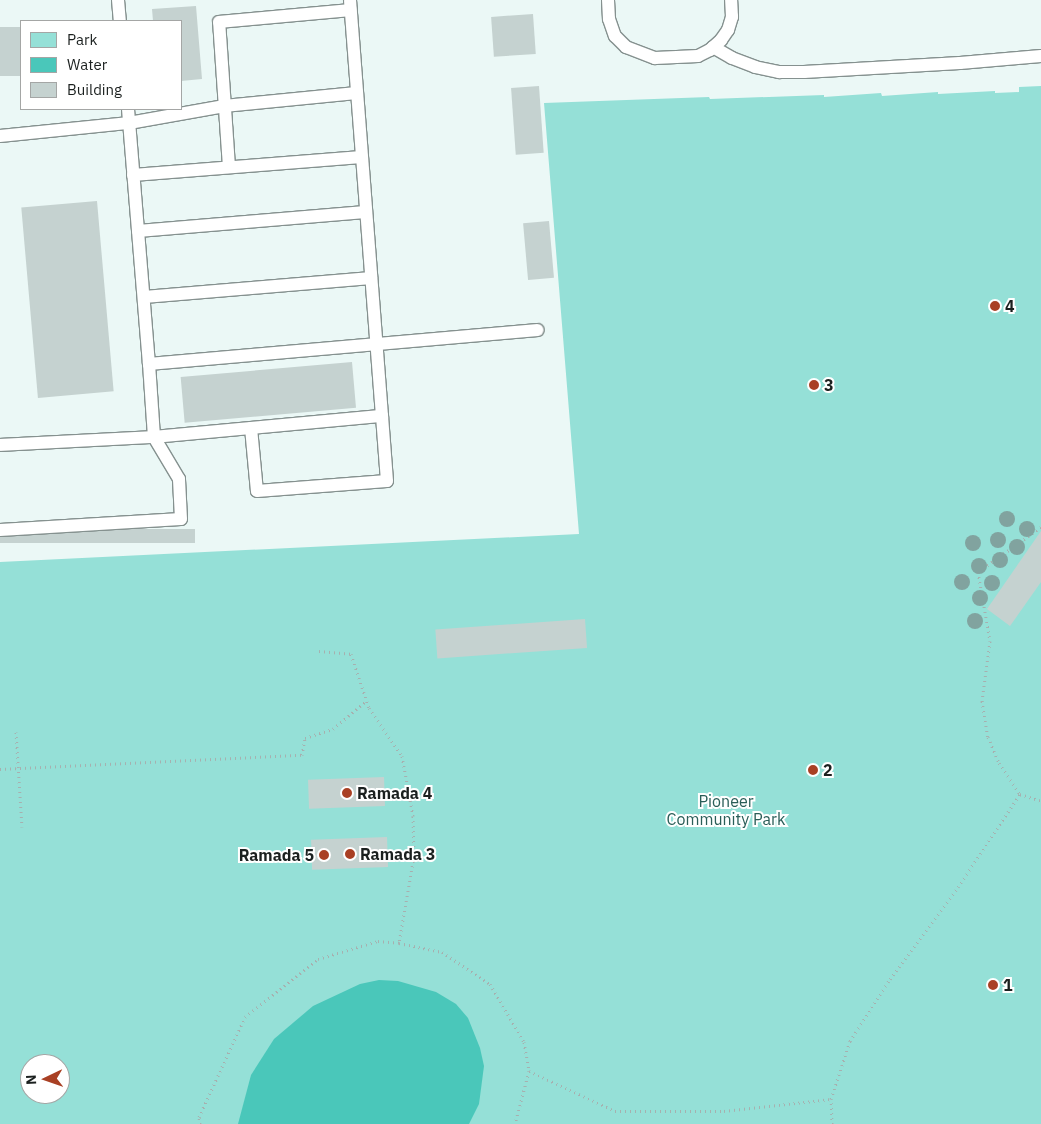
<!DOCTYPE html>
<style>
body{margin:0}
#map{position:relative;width:1041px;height:1124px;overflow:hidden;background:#ebf8f6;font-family:"IBM Plex Sans",sans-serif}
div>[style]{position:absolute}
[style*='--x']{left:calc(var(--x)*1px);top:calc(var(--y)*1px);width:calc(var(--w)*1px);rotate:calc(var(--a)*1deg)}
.green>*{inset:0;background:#95e0d7}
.water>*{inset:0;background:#4ac7ba}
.building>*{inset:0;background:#c5d2d0;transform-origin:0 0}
.path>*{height:3px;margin-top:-1.5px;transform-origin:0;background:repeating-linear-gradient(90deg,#a6b0af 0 1px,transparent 0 5px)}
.roads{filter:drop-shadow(1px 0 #85918f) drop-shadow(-1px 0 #85918f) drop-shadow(0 1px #85918f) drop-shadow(0 -1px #85918f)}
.service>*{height:12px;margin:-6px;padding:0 6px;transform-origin:6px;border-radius:6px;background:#fff}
.trees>*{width:16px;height:16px;margin:-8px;border-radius:50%;background:#81a39f}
.dots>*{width:14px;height:14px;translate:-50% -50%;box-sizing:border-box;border:2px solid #fff;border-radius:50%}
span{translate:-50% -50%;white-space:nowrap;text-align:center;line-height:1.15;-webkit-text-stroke:4px #fff;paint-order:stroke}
.poi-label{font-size:16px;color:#1b201f;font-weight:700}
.left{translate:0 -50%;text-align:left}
.right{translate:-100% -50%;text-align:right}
.park-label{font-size:16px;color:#2a5e58}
.legend{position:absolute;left:20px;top:20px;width:162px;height:90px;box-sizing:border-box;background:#fff;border:1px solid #a4a6a5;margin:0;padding:6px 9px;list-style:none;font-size:15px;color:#1b201f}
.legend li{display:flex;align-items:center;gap:10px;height:25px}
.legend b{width:25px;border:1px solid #a4a6a5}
.north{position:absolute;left:20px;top:1054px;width:50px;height:50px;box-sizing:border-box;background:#fff;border:1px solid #a4a6a5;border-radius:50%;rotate:267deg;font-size:14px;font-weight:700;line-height:20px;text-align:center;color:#1b201f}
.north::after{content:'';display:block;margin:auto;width:18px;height:22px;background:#a94024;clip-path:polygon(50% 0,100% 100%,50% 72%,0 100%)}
</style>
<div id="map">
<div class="green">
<i style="clip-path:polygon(evenodd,1041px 86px,1041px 1124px,0 1124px,0 562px,579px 534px,544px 103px,709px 97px,710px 99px,824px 95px,824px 97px,881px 93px,882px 96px,938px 92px,938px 94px,995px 91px,995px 93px,1019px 92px,1019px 87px,1041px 86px,30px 1064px,60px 1064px,60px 1094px,30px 1094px,30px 1064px)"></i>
</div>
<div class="water">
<i style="clip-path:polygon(379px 980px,398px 981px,436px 992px,456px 1004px,468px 1018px,480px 1048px,484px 1066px,479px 1104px,469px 1124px,238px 1124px,251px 1075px,274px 1039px,313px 1006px,360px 984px)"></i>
</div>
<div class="building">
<i style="clip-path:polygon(196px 6px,202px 79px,181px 81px,181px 21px,153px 21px,152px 9px)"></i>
<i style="left:533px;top:14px;width:40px;height:42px;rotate:86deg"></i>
<i style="left:21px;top:27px;width:49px;height:21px;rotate:90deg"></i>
<i style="left:539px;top:86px;width:67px;height:28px;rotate:86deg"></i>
<i style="left:97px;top:201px;width:191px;height:76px;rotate:85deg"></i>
<i style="left:549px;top:221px;width:57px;height:26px;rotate:85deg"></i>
<i style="left:352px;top:362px;width:46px;height:172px;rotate:85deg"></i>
<i style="left:195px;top:529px;width:14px;height:195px;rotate:90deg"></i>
<i style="clip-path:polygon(1041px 531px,1041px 582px,1010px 626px,987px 609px)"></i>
<i style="left:585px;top:619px;width:29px;height:150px;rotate:86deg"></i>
<i style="left:384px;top:777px;width:29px;height:76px;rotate:88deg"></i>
<i style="left:387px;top:837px;width:30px;height:76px;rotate:88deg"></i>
</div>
<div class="path">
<i style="--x:1041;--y:527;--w:77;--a:144.5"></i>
<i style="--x:978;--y:572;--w:70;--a:80.1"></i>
<i style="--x:990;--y:641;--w:61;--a:97.6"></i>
<i style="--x:982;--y:701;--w:36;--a:81"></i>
<i style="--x:988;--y:737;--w:28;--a:67"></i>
<i style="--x:999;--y:763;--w:37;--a:56"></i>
<i style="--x:1020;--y:794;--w:22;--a:18"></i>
<i style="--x:319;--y:651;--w:32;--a:5"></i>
<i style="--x:351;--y:654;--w:57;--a:71.6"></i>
<i style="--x:369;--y:708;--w:58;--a:55.5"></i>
<i style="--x:402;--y:756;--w:61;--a:79.6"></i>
<i style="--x:413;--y:816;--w:40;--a:88.6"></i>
<i style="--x:414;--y:856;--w:88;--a:99.8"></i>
<i style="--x:16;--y:732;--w:95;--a:86.4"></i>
<i style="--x:0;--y:769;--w:302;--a:-2.7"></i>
<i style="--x:302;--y:755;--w:17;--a:-80"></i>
<i style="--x:305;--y:738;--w:29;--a:-18"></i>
<i style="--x:333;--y:729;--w:43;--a:-40.3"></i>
<i style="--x:529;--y:1071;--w:95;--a:24.9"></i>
<i style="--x:615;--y:1111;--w:109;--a:0"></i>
<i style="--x:724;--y:1111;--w:108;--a:-6.4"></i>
<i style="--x:200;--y:1124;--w:7;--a:-98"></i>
<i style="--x:199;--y:1117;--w:110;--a:-65.3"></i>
<i style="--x:245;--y:1017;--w:93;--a:-38.5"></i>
<i style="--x:318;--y:959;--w:63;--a:-16.7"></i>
<i style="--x:378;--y:941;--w:21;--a:5"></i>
<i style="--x:399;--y:943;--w:44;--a:11.8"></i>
<i style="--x:442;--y:952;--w:58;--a:33.7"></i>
<i style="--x:490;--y:984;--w:67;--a:59.6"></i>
<i style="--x:524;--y:1042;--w:29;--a:80"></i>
<i style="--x:529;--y:1071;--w:55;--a:104.8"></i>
<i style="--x:832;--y:1124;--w:25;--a:-92"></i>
<i style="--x:831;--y:1099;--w:61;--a:-71.9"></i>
<i style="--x:850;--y:1041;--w:74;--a:-57.2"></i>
<i style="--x:890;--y:979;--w:114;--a:-53.5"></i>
<i style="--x:958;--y:887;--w:112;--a:-56.3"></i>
</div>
<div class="roads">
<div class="service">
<i style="--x:118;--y:0;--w:21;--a:85"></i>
<i style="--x:608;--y:0;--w:19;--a:87"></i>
<i style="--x:609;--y:19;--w:18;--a:71"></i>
<i style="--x:615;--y:36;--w:16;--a:45"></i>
<i style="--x:626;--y:47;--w:31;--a:21"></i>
<i style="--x:655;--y:58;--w:43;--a:-2.7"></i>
<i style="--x:698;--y:56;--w:13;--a:-27"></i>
<i style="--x:710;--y:50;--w:15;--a:-42"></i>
<i style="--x:721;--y:40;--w:12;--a:-55"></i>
<i style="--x:728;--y:30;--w:14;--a:-73"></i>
<i style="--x:732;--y:17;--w:17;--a:-93"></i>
<i style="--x:713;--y:47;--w:22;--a:30"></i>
<i style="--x:732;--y:58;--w:25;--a:21"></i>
<i style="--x:755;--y:67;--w:25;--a:12"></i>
<i style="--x:779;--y:72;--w:25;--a:0"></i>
<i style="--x:804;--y:72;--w:156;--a:-3.3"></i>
<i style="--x:960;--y:63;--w:81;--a:-4.9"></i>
<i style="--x:128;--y:109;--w:256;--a:85.3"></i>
<i style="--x:149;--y:364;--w:390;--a:-5"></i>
<i style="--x:0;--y:136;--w:130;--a:-5.8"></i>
<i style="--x:129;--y:123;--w:97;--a:-10.1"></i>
<i style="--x:224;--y:106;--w:133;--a:-5.6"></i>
<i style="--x:229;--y:167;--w:145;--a:-93.9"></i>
<i style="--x:219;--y:22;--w:132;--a:-5.2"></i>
<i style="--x:133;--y:175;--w:229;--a:-4.5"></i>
<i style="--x:138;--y:231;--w:228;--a:-4.8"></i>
<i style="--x:144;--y:297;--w:228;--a:-4.8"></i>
<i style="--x:251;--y:428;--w:63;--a:84.6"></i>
<i style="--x:257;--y:491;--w:130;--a:-4.4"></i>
<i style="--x:387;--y:481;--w:65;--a:-94.4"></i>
<i style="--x:0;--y:445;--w:154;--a:-3"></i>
<i style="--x:154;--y:437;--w:73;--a:-93.9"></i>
<i style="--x:0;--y:530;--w:181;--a:-3.5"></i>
<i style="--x:181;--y:519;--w:40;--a:-92.9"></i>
<i style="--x:179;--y:479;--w:49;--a:-120.8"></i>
<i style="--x:154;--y:437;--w:229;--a:-5.3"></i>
<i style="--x:382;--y:416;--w:417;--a:-94.4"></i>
</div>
</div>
<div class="trees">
<i style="left:1007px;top:519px"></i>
<i style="left:1027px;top:529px"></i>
<i style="left:998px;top:540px"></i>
<i style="left:973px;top:543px"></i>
<i style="left:1017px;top:547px"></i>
<i style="left:1000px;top:560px"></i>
<i style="left:979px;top:566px"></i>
<i style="left:962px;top:582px"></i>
<i style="left:992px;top:583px"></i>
<i style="left:980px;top:598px"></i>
<i style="left:975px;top:621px"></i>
</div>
<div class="dots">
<i style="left:995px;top:306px;background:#a94024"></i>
<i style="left:814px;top:385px;background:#a94024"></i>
<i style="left:813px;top:770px;background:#a94024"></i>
<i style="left:347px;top:793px;background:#a94024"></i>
<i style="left:350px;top:854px;background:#a94024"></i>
<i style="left:324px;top:855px;background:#a94024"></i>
<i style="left:993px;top:985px;background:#a94024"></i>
</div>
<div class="poi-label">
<span class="left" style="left:1005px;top:306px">4</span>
<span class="left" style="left:824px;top:385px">3</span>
<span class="left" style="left:823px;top:770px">2</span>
<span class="left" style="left:357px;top:793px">Ramada 4</span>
<span class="left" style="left:360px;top:854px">Ramada 3</span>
<span class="right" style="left:314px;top:855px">Ramada 5</span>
<span class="left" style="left:1003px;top:985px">1</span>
</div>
<div class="park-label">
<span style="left:726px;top:810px">Pioneer<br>Community Park</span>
</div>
<ul class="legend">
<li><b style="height:14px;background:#95e0d7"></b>Park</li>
<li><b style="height:14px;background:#4ac7ba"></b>Water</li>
<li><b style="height:14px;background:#c5d2d0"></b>Building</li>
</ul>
<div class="north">N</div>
</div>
